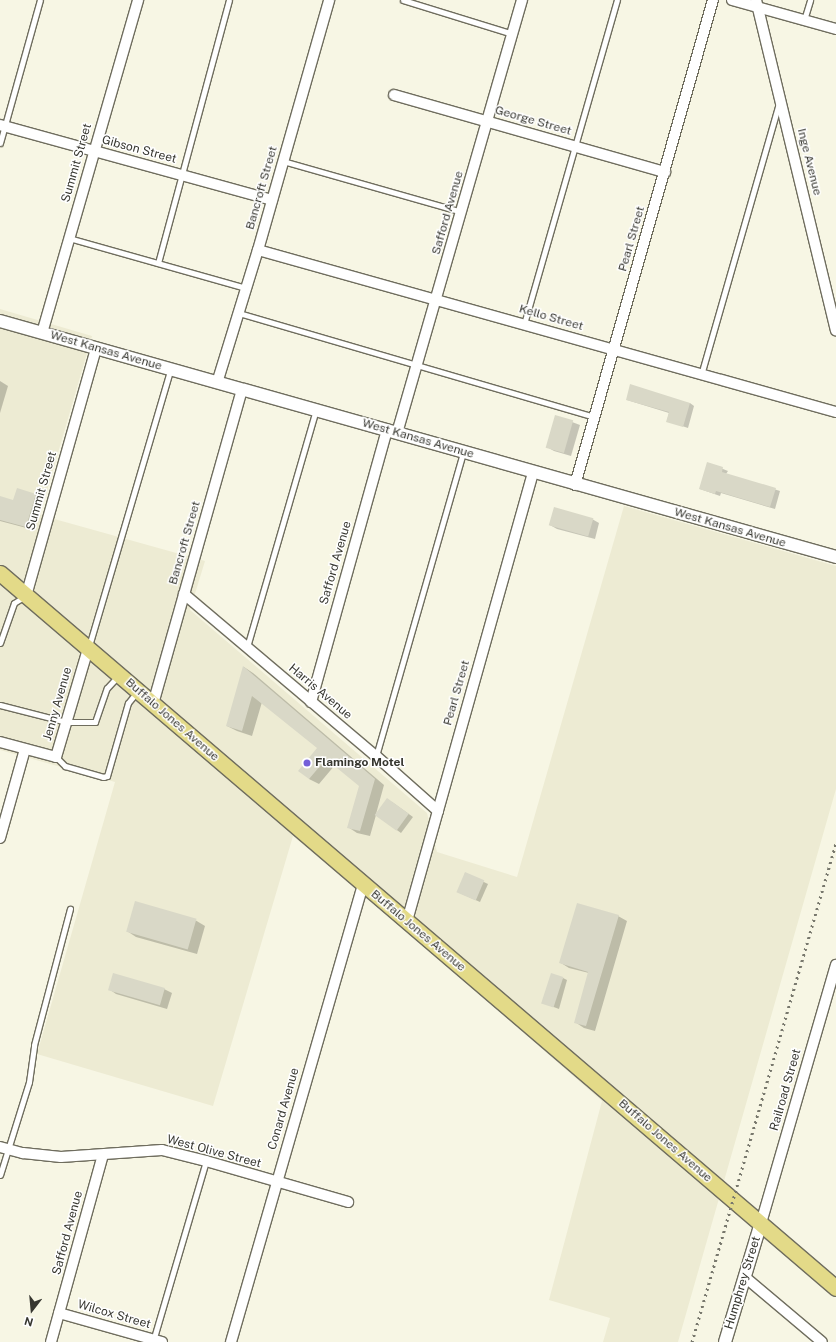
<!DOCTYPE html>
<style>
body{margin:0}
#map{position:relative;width:836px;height:1342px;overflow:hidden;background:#f7f6e4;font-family:"Public Sans",sans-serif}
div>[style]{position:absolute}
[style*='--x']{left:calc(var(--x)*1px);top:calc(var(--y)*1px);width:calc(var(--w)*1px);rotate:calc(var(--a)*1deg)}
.built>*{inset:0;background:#edebd3}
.shadow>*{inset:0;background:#0003}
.building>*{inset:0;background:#d9d8c7;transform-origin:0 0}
.roads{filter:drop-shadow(1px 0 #6f6d5e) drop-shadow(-1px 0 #6f6d5e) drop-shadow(0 1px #6f6d5e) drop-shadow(0 -1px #6f6d5e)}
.service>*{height:5px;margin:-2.5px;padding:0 2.5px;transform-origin:2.5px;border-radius:2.5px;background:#fff}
.minor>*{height:10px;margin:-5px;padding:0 5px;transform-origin:5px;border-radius:5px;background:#fff}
.tertiary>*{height:12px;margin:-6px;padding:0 6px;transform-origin:6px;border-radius:6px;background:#fff}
.primary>*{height:15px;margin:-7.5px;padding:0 7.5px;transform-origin:7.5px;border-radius:7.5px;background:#e3da88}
.rail>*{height:3px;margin-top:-1.5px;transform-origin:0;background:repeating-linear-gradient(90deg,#78786d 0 2px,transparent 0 6px)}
.dots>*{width:11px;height:11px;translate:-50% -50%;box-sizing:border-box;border:2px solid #fff;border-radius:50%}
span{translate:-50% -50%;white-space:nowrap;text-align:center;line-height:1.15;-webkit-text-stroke:3px #fff;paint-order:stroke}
.street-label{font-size:12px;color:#373730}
.poi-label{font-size:12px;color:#373730;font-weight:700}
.left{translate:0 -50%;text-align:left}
.north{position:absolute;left:12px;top:1290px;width:40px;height:40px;-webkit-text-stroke:3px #fff;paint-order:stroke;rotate:196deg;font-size:11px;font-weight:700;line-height:16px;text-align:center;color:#373730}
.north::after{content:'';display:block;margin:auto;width:14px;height:18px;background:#373730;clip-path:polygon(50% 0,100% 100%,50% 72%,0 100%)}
</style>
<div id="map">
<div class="built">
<i style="clip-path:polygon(0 309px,92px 336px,40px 515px,205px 561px,190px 610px,427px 813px,437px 852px,517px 877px,624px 506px,836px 566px,836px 789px,678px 1342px,603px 1342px,610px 1318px,549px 1300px,602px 1101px,433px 954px,293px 836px,213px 1106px,37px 1054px,115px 782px,0 750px)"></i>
</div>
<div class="shadow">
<i style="clip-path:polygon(0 381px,8px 386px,0 413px)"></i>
<i style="clip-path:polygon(627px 400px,690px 403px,694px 406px,688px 428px,667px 421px,669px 413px)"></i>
<i style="clip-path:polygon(556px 416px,580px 425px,571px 456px,554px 451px,547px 447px)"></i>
<i style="clip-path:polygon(708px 463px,728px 471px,726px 474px,780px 491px,775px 509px,721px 493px,720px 496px,700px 489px)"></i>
<i style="clip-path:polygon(36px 495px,43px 499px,34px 530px,0 521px,0 497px,13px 501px)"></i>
<i style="clip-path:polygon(592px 519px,599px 523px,595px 539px,557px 529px,550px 525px)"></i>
<i style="clip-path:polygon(244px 667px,253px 673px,384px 785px,376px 814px,392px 802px,413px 817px,401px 833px,376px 815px,370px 836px,357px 833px,348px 827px,360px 785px,335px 765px,319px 784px,309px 779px,318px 748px,262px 702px,252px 736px,237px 731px,227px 726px)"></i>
<i style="clip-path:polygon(465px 873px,488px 884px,480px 902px,462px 894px)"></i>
<i style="clip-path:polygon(618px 916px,627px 921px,595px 1031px,584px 1028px,575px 1022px,589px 973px,569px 968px,561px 963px)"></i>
<i style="clip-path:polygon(195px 920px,205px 926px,197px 954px,136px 937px,127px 931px)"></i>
<i style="clip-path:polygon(563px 978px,567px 980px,559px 1009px,543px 1003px)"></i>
<i style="clip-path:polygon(109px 989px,164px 989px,172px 993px,167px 1009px,116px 994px)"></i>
</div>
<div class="building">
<i style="clip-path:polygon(630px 384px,690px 403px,683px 427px,666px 422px,669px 412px,626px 400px)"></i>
<i style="left:555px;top:415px;width:19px;height:34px;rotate:16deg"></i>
<i style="clip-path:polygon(707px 462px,723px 467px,722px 472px,776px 488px,770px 507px,716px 491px,715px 494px,699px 489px)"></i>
<i style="clip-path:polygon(17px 488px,36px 494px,26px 527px,0 520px,0 496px,13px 500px)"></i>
<i style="left:554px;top:507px;width:41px;height:19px;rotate:16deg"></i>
<i style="clip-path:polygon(243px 666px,375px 779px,360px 831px,347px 828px,359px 786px,326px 759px,309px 779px,298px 771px,317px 748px,252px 696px,242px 731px,226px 726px)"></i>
<i style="left:387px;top:798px;width:27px;height:21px;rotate:36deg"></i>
<i style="left:465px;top:872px;width:21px;height:22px;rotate:23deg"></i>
<i style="left:135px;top:901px;width:64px;height:32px;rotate:16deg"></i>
<i style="clip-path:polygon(577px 903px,619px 915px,586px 1026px,574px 1023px,588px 972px,559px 963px)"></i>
<i style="left:113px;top:973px;width:54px;height:18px;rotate:16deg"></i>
<i style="left:551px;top:973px;width:13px;height:32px;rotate:18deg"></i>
</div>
<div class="roads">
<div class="service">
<i style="--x:403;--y:0;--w:115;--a:17.2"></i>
<i style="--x:804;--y:20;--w:21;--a:-73"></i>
<i style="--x:0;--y:143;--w:148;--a:-74.4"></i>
<i style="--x:283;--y:161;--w:186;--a:15.9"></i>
<i style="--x:69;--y:238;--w:184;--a:15.8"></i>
<i style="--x:158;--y:263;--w:272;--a:-74.9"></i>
<i style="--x:239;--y:313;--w:371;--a:16.3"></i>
<i style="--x:524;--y:324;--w:337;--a:-74"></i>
<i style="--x:701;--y:375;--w:283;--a:-74"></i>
<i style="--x:0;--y:643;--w:42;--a:-70.7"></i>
<i style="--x:14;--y:603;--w:13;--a:-32"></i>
<i style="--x:89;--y:646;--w:288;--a:-73.6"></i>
<i style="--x:247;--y:647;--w:247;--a:-73.8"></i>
<i style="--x:0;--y:705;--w:68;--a:14.4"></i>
<i style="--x:66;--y:722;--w:29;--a:0"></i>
<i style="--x:95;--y:722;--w:36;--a:-71"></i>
<i style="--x:107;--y:688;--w:16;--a:-47"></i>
<i style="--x:376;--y:756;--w:316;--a:-74"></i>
<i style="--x:56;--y:757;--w:13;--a:45"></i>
<i style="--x:65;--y:766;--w:40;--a:16"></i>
<i style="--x:103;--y:777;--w:4;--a:-14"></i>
<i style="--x:107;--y:776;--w:76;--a:-74"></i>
<i style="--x:128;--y:703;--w:14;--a:-51"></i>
<i style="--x:0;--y:1175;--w:97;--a:-72.7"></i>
<i style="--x:29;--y:1082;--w:37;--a:-82"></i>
<i style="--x:34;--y:1045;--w:141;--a:-75.2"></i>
<i style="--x:153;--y:1341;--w:188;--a:-73.6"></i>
</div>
<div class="minor">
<i style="--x:732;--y:0;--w:108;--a:15.6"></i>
<i style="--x:756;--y:0;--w:340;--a:76.4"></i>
<i style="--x:394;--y:95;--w:282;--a:15.9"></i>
<i style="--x:0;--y:125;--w:282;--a:15.4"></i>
<i style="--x:258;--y:250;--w:600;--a:15.66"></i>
<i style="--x:42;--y:333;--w:347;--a:-73.9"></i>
<i style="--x:217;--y:383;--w:139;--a:-72.9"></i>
<i style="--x:258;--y:250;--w:260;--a:-74.1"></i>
<i style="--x:397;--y:433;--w:451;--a:-73.9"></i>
<i style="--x:575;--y:485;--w:504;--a:-74.12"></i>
<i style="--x:184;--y:594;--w:251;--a:40.2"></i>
<i style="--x:376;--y:756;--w:83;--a:41.6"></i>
<i style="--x:26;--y:596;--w:258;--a:-74.2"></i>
<i style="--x:311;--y:702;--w:282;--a:-74.4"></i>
<i style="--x:153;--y:704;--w:327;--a:-74.2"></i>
<i style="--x:0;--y:742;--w:58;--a:15"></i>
<i style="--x:56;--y:757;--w:113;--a:-73.5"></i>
<i style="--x:0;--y:838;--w:92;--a:-74.3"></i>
<i style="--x:407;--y:921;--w:466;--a:-74.3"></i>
<i style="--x:0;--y:1147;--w:24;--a:15"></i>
<i style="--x:23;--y:1153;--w:38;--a:6"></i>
<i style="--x:61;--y:1157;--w:101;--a:-4"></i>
<i style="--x:162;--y:1150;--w:45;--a:14"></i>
<i style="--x:206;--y:1161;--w:148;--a:16.1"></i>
<i style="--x:761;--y:1223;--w:269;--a:-73.8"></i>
<i style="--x:746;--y:1278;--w:99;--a:40.1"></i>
<i style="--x:59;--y:1313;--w:107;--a:15.7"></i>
<i style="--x:51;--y:1342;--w:194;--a:-74.5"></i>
<i style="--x:231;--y:1342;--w:477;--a:-73.9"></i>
</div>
<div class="tertiary">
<i style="--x:0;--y:321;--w:869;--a:15.76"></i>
<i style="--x:725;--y:1342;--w:124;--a:-73.2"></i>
</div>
<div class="primary">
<i style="--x:0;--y:573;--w:1100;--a:40.54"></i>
</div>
</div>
<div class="rail">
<i style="--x:692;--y:1342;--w:519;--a:-73.9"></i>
</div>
<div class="dots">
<i style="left:307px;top:763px;background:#745fd9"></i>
</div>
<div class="street-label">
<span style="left:533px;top:121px;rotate:16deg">George Street</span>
<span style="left:139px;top:150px;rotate:15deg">Gibson Street</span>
<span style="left:809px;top:162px;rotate:76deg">Inge Avenue</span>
<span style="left:77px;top:163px;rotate:-74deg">Summit Street</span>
<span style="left:262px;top:188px;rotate:-74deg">Bancroft Street</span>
<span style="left:448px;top:213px;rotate:-74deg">Safford Avenue</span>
<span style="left:632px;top:239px;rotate:-74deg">Pearl Street</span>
<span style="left:551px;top:318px;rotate:16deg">Kello Street</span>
<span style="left:106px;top:351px;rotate:16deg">West Kansas Avenue</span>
<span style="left:418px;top:439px;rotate:16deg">West Kansas Avenue</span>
<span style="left:42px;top:491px;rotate:-74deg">Summit Street</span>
<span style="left:730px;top:528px;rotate:16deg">West Kansas Avenue</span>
<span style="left:185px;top:543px;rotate:-74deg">Bancroft Street</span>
<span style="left:336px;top:563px;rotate:-74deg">Safford Avenue</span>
<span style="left:320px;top:692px;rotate:40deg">Harris Avenue</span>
<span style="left:457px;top:693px;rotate:-74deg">Pearl Street</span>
<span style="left:58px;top:704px;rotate:-74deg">Jenny Avenue</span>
<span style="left:172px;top:720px;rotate:41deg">Buffalo Jones Avenue</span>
<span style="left:418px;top:931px;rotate:40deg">Buffalo Jones Avenue</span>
<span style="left:786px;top:1090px;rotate:-74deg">Railroad Street</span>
<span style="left:284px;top:1109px;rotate:-74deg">Conard Avenue</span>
<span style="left:665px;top:1141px;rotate:41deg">Buffalo Jones Avenue</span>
<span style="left:214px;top:1152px;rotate:15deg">West Olive Street</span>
<span style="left:68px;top:1233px;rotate:-75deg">Safford Avenue</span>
<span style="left:743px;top:1283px;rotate:-73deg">Humphrey Street</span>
<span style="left:114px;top:1315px;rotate:16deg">Wilcox Street</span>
</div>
<div class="poi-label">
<span class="left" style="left:315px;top:763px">Flamingo Motel</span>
</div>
<div class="north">N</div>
</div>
